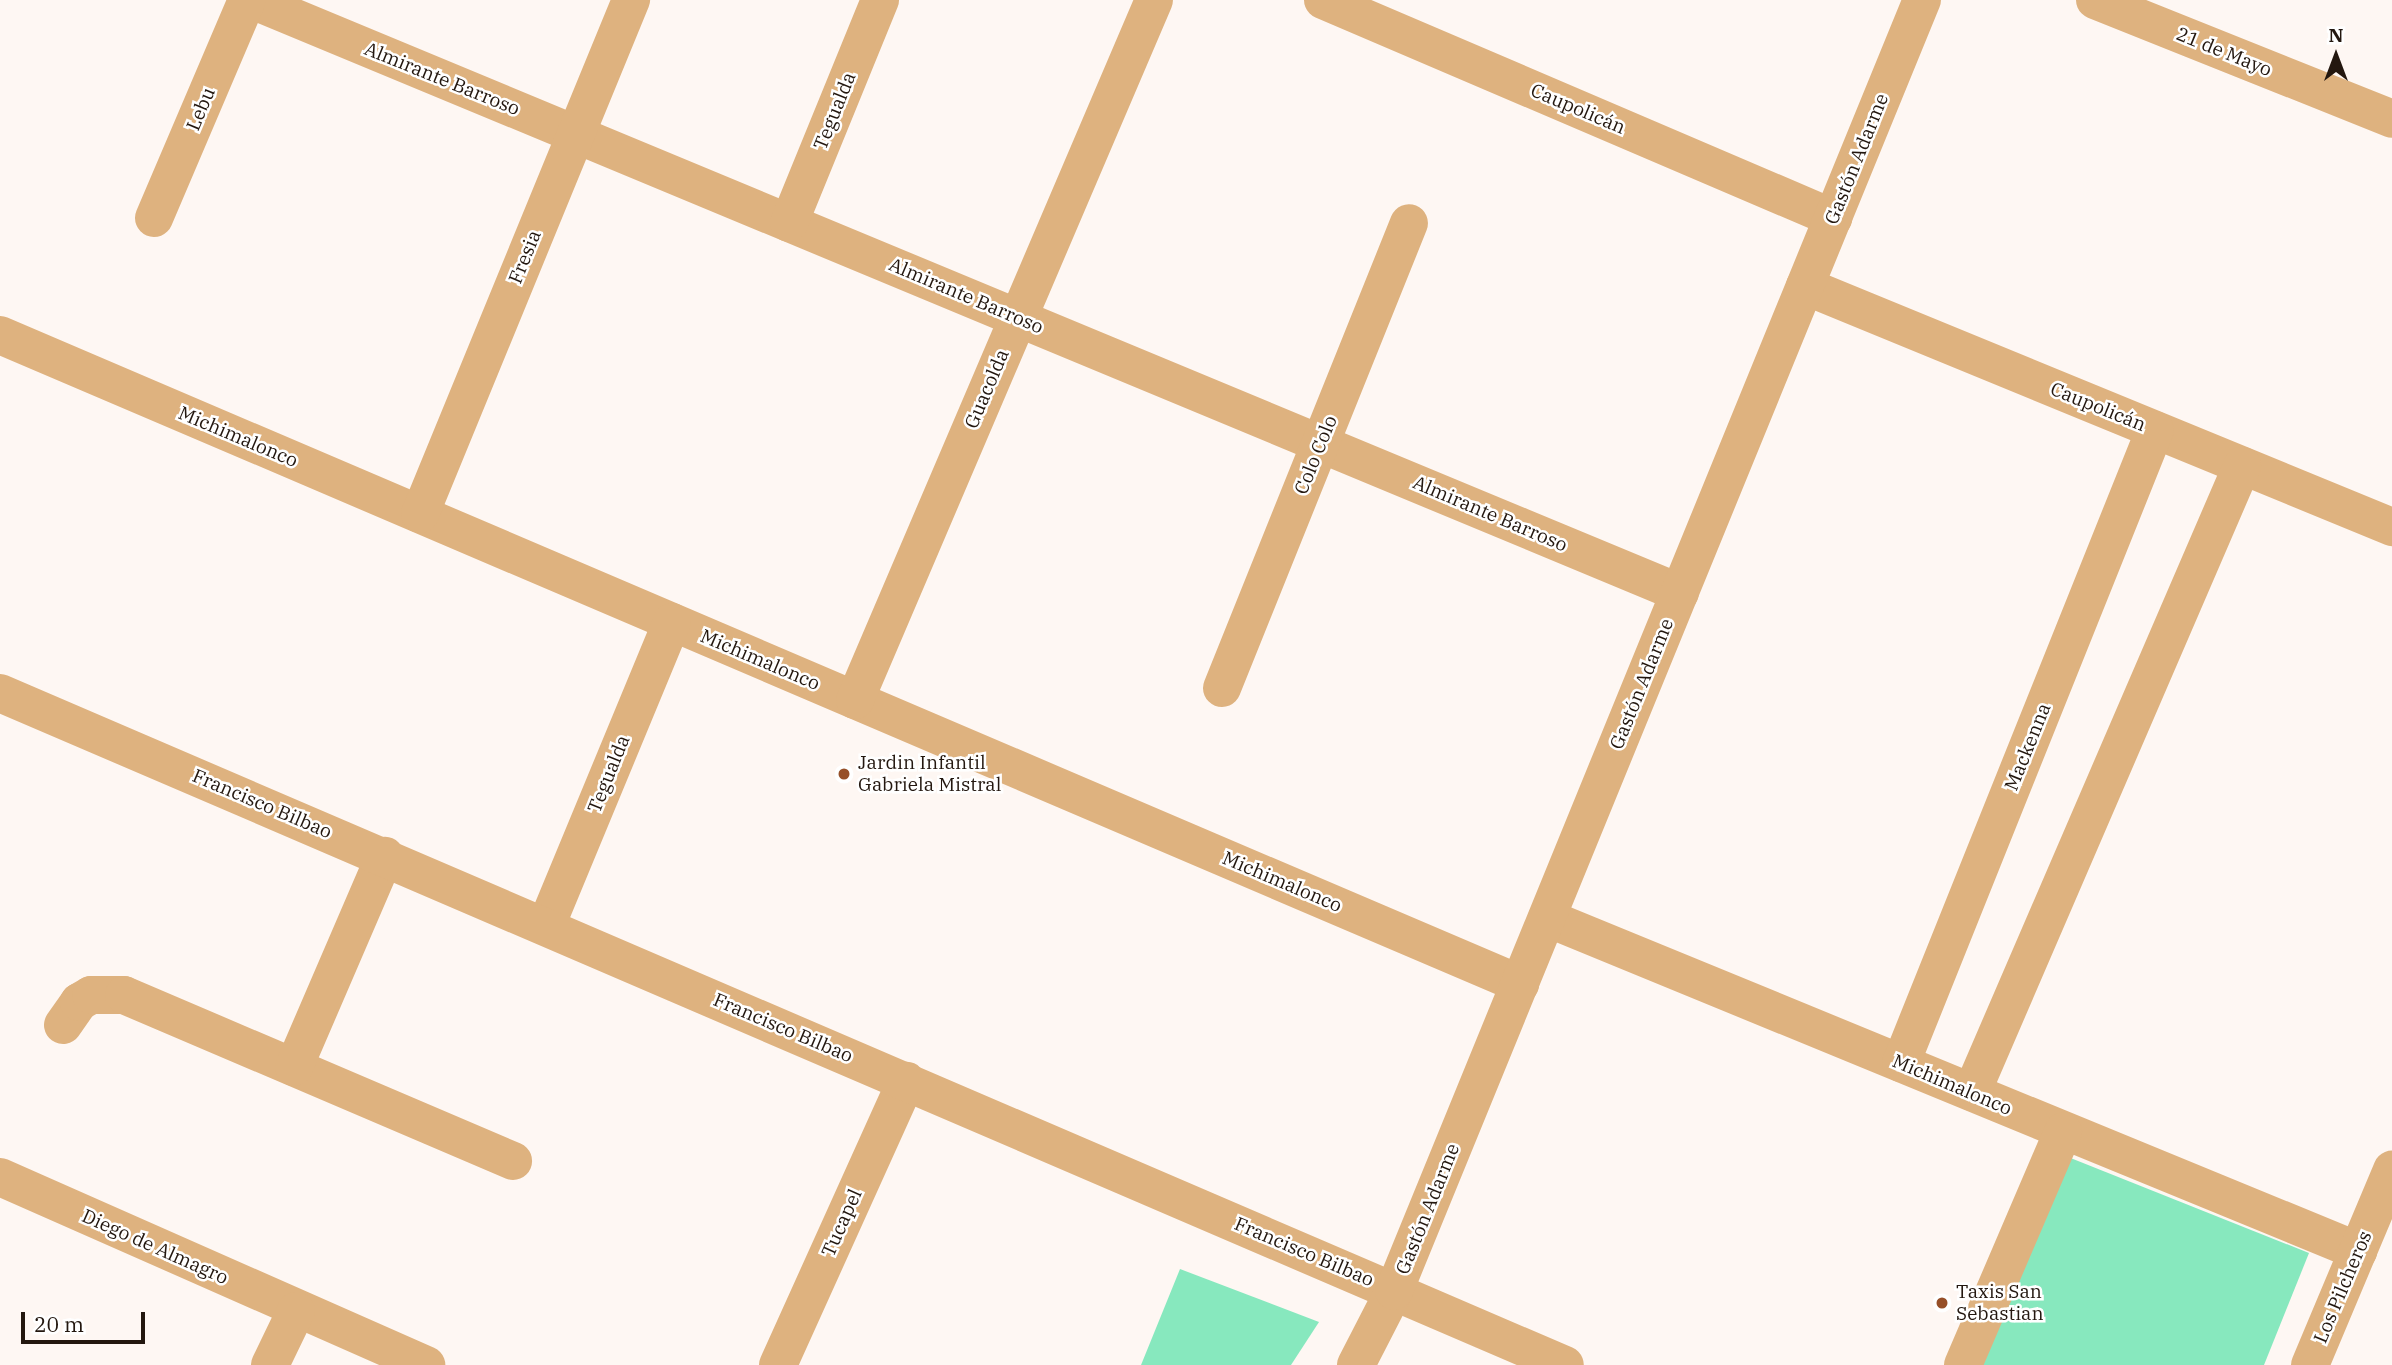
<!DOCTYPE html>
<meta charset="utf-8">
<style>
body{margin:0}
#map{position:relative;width:2392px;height:1365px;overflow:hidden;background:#fef7f3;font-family:"IBM Plex Serif",serif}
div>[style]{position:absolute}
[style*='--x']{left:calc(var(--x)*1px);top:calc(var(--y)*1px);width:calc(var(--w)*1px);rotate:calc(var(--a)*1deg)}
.green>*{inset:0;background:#87e8be}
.minor>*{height:38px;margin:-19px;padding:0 19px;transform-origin:19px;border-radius:19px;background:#deb27f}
.tertiary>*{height:38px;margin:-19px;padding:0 19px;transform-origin:19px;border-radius:19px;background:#deb27f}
.dots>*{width:19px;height:19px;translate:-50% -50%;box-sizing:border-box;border:4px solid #fff;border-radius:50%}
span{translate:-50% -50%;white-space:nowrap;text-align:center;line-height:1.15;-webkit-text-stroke:5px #fff;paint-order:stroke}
.street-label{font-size:19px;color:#23170f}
.poi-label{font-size:19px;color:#23170f}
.left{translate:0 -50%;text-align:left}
.north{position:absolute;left:2301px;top:21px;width:70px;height:70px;-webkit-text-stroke:5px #fff;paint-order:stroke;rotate:0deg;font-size:19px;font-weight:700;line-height:28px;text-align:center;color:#23170f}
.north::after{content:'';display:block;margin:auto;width:24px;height:32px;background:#23170f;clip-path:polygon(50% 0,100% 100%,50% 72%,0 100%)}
.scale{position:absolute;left:21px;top:1312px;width:124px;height:32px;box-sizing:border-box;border:4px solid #23170f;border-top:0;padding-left:9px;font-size:21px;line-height:24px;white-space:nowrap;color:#23170f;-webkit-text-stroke:5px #fff;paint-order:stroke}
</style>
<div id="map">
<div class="green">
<i style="clip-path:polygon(2043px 1147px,2309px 1253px,2264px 1365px,1956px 1365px)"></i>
<i style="clip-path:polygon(1180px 1269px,1319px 1322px,1291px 1365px,1141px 1365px)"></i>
</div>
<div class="minor">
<i style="--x:252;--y:0;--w:1546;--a:22.55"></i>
<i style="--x:1323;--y:0;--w:555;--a:23.14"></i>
<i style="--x:2095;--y:0;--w:320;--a:21.8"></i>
<i style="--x:154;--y:218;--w:237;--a:-66.9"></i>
<i style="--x:789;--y:223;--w:241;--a:-67.8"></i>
<i style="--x:1805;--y:286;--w:635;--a:22.32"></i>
<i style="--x:0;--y:335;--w:1653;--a:23.12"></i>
<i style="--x:420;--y:514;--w:556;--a:-67.68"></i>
<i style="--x:1222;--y:688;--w:501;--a:-68.09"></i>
<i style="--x:855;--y:700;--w:761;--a:-66.87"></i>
<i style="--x:1547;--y:918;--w:877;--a:22.32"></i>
<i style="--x:546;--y:926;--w:329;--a:-67.5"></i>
<i style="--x:63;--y:1025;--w:28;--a:-55"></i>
<i style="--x:79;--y:1002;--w:14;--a:-30"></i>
<i style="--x:91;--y:995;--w:33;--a:0"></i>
<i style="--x:124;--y:995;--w:423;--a:23.1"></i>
<i style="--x:1901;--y:1063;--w:682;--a:-68.14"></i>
<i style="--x:294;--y:1067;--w:230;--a:-66.7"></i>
<i style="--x:1972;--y:1092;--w:682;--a:-66.67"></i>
<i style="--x:0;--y:1177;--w:466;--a:23.8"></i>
<i style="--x:270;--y:1365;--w:60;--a:-64.3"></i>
<i style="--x:778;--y:1365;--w:312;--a:-65.7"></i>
<i style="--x:1963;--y:1365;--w:254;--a:-66.8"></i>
<i style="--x:2310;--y:1365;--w:212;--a:-67.2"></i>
</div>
<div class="tertiary">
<i style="--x:0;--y:693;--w:1703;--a:23.24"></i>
<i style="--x:1356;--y:1365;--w:83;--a:-62.8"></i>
<i style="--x:1394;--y:1291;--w:1395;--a:-67.76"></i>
</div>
<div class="dots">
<i style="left:844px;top:774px;background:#964f28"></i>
<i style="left:1942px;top:1303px;background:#964f28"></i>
</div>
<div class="street-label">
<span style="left:2224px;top:52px;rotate:22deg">21 de Mayo</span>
<span style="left:442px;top:79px;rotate:22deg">Almirante Barroso</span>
<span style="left:201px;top:109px;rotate:-67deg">Lebu</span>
<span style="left:1578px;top:109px;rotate:23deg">Caupolicán</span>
<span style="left:835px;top:111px;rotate:-68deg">Tegualda</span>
<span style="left:1857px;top:159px;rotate:-68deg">Gastón Adarme</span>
<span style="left:525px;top:257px;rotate:-68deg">Fresia</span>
<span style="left:966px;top:296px;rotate:23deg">Almirante Barroso</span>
<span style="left:987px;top:389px;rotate:-67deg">Guacolda</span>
<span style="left:2098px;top:407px;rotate:22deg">Caupolicán</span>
<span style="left:238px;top:437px;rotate:23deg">Michimalonco</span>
<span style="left:1316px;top:455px;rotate:-68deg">Colo Colo</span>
<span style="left:1490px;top:514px;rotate:23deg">Almirante Barroso</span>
<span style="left:760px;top:660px;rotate:23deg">Michimalonco</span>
<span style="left:1642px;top:684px;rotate:-68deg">Gastón Adarme</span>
<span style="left:2028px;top:747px;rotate:-68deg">Mackenna</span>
<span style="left:609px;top:774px;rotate:-68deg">Tegualda</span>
<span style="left:262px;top:804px;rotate:23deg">Francisco Bilbao</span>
<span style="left:1282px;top:882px;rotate:23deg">Michimalonco</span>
<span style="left:783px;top:1028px;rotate:23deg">Francisco Bilbao</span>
<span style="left:1952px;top:1085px;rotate:23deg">Michimalonco</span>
<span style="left:1428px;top:1209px;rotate:-68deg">Gastón Adarme</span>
<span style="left:842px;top:1223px;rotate:-66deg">Tucapel</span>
<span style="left:155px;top:1247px;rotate:24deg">Diego de Almagro</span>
<span style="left:1304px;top:1252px;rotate:23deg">Francisco Bilbao</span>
<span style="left:2343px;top:1287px;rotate:-67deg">Los Pilcheros</span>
</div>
<div class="poi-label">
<span class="left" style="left:858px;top:774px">Jardin Infantil<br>Gabriela Mistral</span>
<span class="left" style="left:1956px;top:1303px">Taxis San<br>Sebastian</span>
</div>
<div class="north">N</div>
<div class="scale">20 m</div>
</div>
